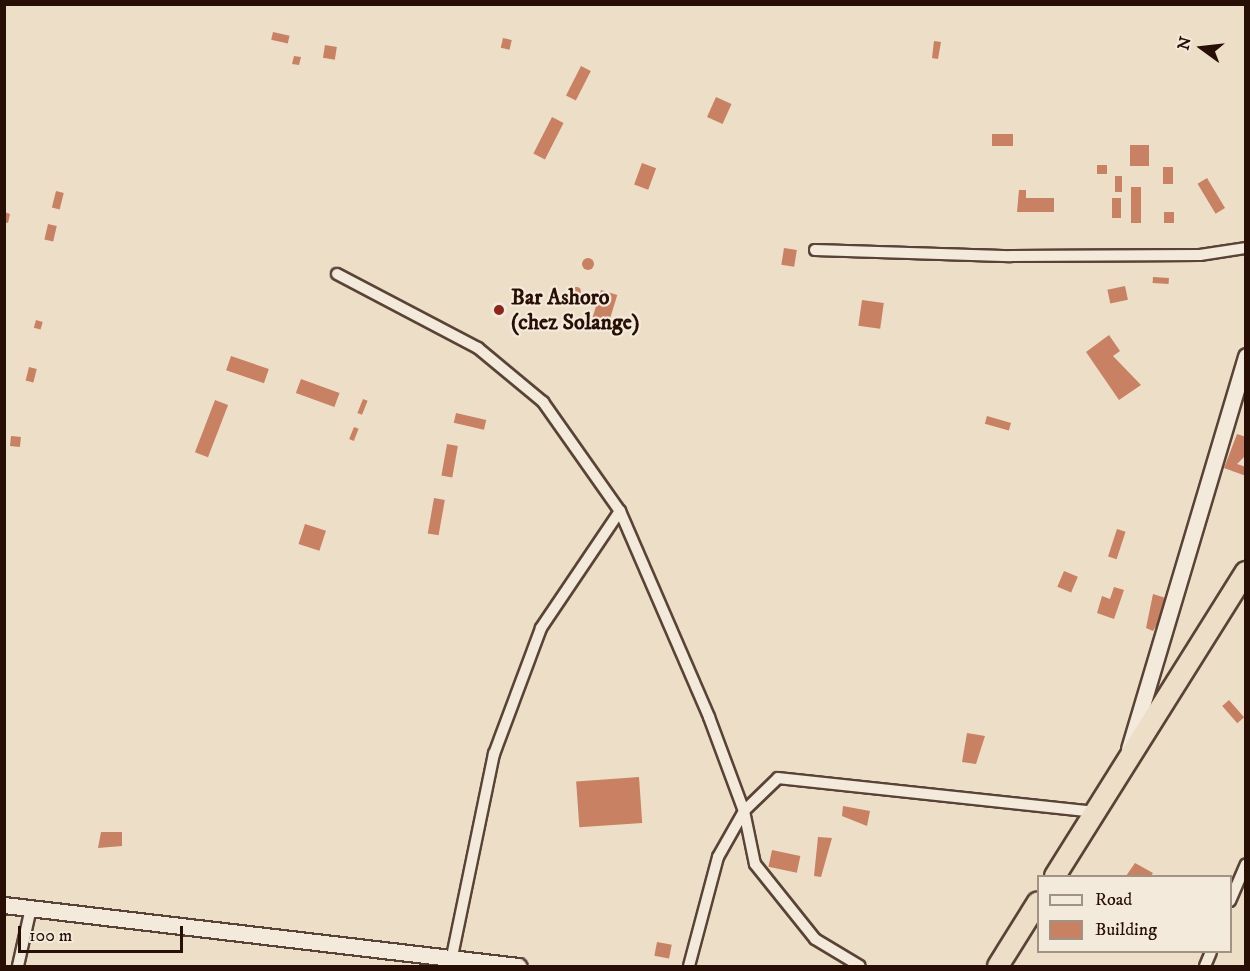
<!DOCTYPE html>
<style>
body{margin:0}
#map{position:relative;width:1250px;height:971px;overflow:hidden;background:#eddec7;font-family:"IM FELL DW Pica",serif}
div>[style]{position:absolute}
[style*='--x']{left:calc(var(--x)*1px);top:calc(var(--y)*1px);width:calc(var(--w)*1px);rotate:calc(var(--a)*1deg)}
.building>*{inset:0;background:#c88163;transform-origin:0 0}
.round{border-radius:50%}
.roads{filter:drop-shadow(2px 0 #594336) drop-shadow(-2px 0 #594336) drop-shadow(0 2px #594336) drop-shadow(0 -2px #594336)}
.street>*{height:10px;margin:-5px;padding:0 5px;transform-origin:5px;border-radius:5px;background:#f3eadb}
.secondary>*{height:15px;margin:-7.5px;padding:0 7.5px;transform-origin:7.5px;border-radius:7.5px;background:#f3eadb}
.highway>*{height:20px;margin:-10px;padding:0 10px;transform-origin:10px;border-radius:10px;background:#eddec7}
.dots>*{width:16px;height:16px;translate:-50% -50%;box-sizing:border-box;border:3px solid #f3eadb;border-radius:50%}
span{translate:-50% -50%;white-space:nowrap;text-align:center;line-height:1.15;-webkit-text-stroke:4.5px #f3eadb;paint-order:stroke}
.poi-label{font-size:22px;color:#280f06;font-weight:700}
.left{translate:0 -50%;text-align:left}
.frame{position:absolute;inset:0;border:6px solid #280f06;pointer-events:none}
.legend{position:absolute;left:1037px;top:875px;width:195px;height:78px;box-sizing:border-box;background:#f3eadb;border:2px solid #a29286;margin:0;padding:8px 10px;list-style:none;font-size:18px;color:#280f06}
.legend li{display:flex;align-items:center;gap:12px;height:30px}
.legend b{width:30px;border:2px solid #a29286}
.north{position:absolute;left:1172px;top:18px;width:60px;height:60px;-webkit-text-stroke:4px #f3eadb;paint-order:stroke;rotate:285deg;font-size:16px;font-weight:700;line-height:24px;text-align:center;color:#280f06}
.north::after{content:'';display:block;margin:auto;width:21px;height:27px;background:#280f06;clip-path:polygon(50% 0,100% 100%,50% 72%,0 100%)}
.scale{position:absolute;left:18px;top:926px;width:165px;height:27px;box-sizing:border-box;border:3px solid #280f06;border-top:0;padding-left:8px;font-size:18px;line-height:21px;white-space:nowrap;color:#280f06;-webkit-text-stroke:4px #f3eadb;paint-order:stroke}
</style>
<div id="map">
<div class="building">
<i style="left:273px;top:32px;width:17px;height:8px;rotate:13deg"></i>
<i style="left:503px;top:38px;width:9px;height:10px;rotate:13deg"></i>
<i style="clip-path:polygon(934px 41px,941px 42px,938px 59px,932px 58px)"></i>
<i style="left:325px;top:45px;width:12px;height:13px;rotate:9deg"></i>
<i style="clip-path:polygon(294px 56px,301px 57px,299px 65px,292px 64px)"></i>
<i style="left:581px;top:66px;width:11px;height:33px;rotate:27deg"></i>
<i style="left:716px;top:97px;width:17px;height:22px;rotate:24deg"></i>
<i style="left:552px;top:117px;width:13px;height:41px;rotate:27deg"></i>
<i style="left:992px;top:134px;width:21px;height:12px"></i>
<i style="left:1130px;top:145px;width:19px;height:21px"></i>
<i style="left:642px;top:163px;width:15px;height:23px;rotate:20deg"></i>
<i style="left:1097px;top:165px;width:10px;height:9px"></i>
<i style="left:1163px;top:167px;width:10px;height:17px"></i>
<i style="left:1115px;top:176px;width:7px;height:16px"></i>
<i style="left:1207px;top:178px;width:35px;height:11px;rotate:59deg"></i>
<i style="left:1131px;top:187px;width:10px;height:36px"></i>
<i style="clip-path:polygon(1019px 190px,1026px 190px,1026px 198px,1054px 198px,1054px 212px,1017px 212px)"></i>
<i style="left:56px;top:191px;width:8px;height:17px;rotate:14deg"></i>
<i style="left:1112px;top:198px;width:9px;height:20px"></i>
<i style="clip-path:polygon(4px 212px,10px 214px,8px 223px,4px 222px)"></i>
<i style="left:1164px;top:212px;width:10px;height:11px"></i>
<i style="left:48px;top:224px;width:9px;height:16px;rotate:13deg"></i>
<i style="left:784px;top:248px;width:13px;height:17px;rotate:9deg"></i>
<i class="round" style="left:582px;top:258px;width:12px;height:12px"></i>
<i style="left:1153px;top:277px;width:16px;height:6px;rotate:4deg"></i>
<i style="left:1125px;top:286px;width:14px;height:18px;rotate:78deg"></i>
<i class="round" style="left:571.5px;top:286.5px;width:9px;height:9px"></i>
<i style="left:601px;top:290px;width:17px;height:29px;rotate:17deg"></i>
<i class="round" style="left:586.5px;top:292.5px;width:9px;height:9px"></i>
<i style="left:862px;top:300px;width:22px;height:26px;rotate:8deg"></i>
<i style="left:36px;top:320px;width:7px;height:8px;rotate:16deg"></i>
<i style="clip-path:polygon(1109px 335px,1120px 351px,1113px 356px,1141px 385px,1119px 400px,1086px 352px)"></i>
<i style="left:231px;top:356px;width:40px;height:15px;rotate:19deg"></i>
<i style="left:29px;top:367px;width:8px;height:14px;rotate:14deg"></i>
<i style="left:301px;top:379px;width:41px;height:15px;rotate:20deg"></i>
<i style="left:363px;top:399px;width:5px;height:15px;rotate:22deg"></i>
<i style="left:215px;top:400px;width:14px;height:56px;rotate:21deg"></i>
<i style="left:456px;top:413px;width:31px;height:10px;rotate:13deg"></i>
<i style="left:987px;top:416px;width:25px;height:8px;rotate:16deg"></i>
<i style="left:354px;top:427px;width:5px;height:13px;rotate:22deg"></i>
<i style="clip-path:polygon(1237px 434px,1246px 437px,1246px 455px,1237px 464px,1246px 467px,1246px 476px,1224px 468px)"></i>
<i style="left:11px;top:436px;width:10px;height:10px;rotate:6deg"></i>
<i style="left:447px;top:444px;width:11px;height:32px;rotate:10deg"></i>
<i style="left:434px;top:498px;width:11px;height:36px;rotate:10deg"></i>
<i style="left:305px;top:524px;width:22px;height:21px;rotate:18deg"></i>
<i style="left:1117px;top:529px;width:9px;height:29px;rotate:18deg"></i>
<i style="left:1064px;top:571px;width:15px;height:17px;rotate:23deg"></i>
<i style="clip-path:polygon(1114px 587px,1124px 590px,1114px 619px,1097px 613px,1102px 596px,1110px 599px)"></i>
<i style="clip-path:polygon(1153px 594px,1172px 600px,1153px 631px,1146px 628px)"></i>
<i style="left:1229px;top:700px;width:23px;height:9px;rotate:49deg"></i>
<i style="clip-path:polygon(967px 733px,985px 736px,976px 764px,962px 762px)"></i>
<i style="left:639px;top:777px;width:46px;height:63px;rotate:86deg"></i>
<i style="clip-path:polygon(843px 806px,870px 811px,867px 826px,842px 816px)"></i>
<i style="clip-path:polygon(101px 832px,122px 832px,122px 846px,98px 848px)"></i>
<i style="clip-path:polygon(818px 837px,832px 838px,821px 877px,814px 876px)"></i>
<i style="left:772px;top:850px;width:29px;height:17px;rotate:12deg"></i>
<i style="clip-path:polygon(1135px 863px,1153px 873px,1151px 876px,1126px 876px)"></i>
<i style="left:657px;top:942px;width:15px;height:14px;rotate:11deg"></i>
</div>
<div class="roads">
<div class="street">
<i style="--x:815;--y:250;--w:196;--a:1.8"></i>
<i style="--x:1011;--y:256;--w:189;--a:-0.3"></i>
<i style="--x:1200;--y:255;--w:47;--a:-8.7"></i>
<i style="--x:337;--y:274;--w:159;--a:27.7"></i>
<i style="--x:478;--y:348;--w:85;--a:39.7"></i>
<i style="--x:543;--y:402;--w:133;--a:54.8"></i>
<i style="--x:620;--y:511;--w:224;--a:66.6"></i>
<i style="--x:709;--y:717;--w:100;--a:69.6"></i>
<i style="--x:744;--y:811;--w:54;--a:78.3"></i>
<i style="--x:755;--y:864;--w:96;--a:51.3"></i>
<i style="--x:815;--y:939;--w:52;--a:31"></i>
<i style="--x:1230;--y:901;--w:40;--a:-66.6"></i>
<i style="--x:18;--y:966;--w:59;--a:-77.4"></i>
<i style="--x:450;--y:966;--w:217;--a:-78.3"></i>
<i style="--x:494;--y:754;--w:134;--a:-69.5"></i>
<i style="--x:541;--y:628;--w:141;--a:-56"></i>
<i style="--x:689;--y:966;--w:113;--a:-75.1"></i>
<i style="--x:718;--y:857;--w:53;--a:-60.5"></i>
<i style="--x:744;--y:811;--w:47;--a:-44.1"></i>
<i style="--x:778;--y:778;--w:319;--a:6.1"></i>
<i style="--x:1205;--y:966;--w:15;--a:-67"></i>
</div>
<div class="secondary">
<i style="--x:1129;--y:749;--w:410;--a:-73.4"></i>
<i style="--x:4;--y:905;--w:518;--a:6.77"></i>
</div>
<div class="highway">
<i style="--x:1055;--y:876;--w:359;--a:-57.9"></i>
<i style="--x:998;--y:966;--w:75;--a:-58"></i>
</div>
</div>
<div class="dots">
<i style="left:499px;top:310px;background:#8f2418"></i>
</div>
<div class="poi-label">
<span class="left" style="left:511px;top:310px">Bar Ashoro<br>(chez Solange)</span>
</div>
<div class="frame"></div>
<ul class="legend">
<li><b style="height:8px;background:#f3eadb"></b>Road</li>
<li><b style="height:16px;background:#c88163"></b>Building</li>
</ul>
<div class="north">N</div>
<div class="scale">100 m</div>
</div>
